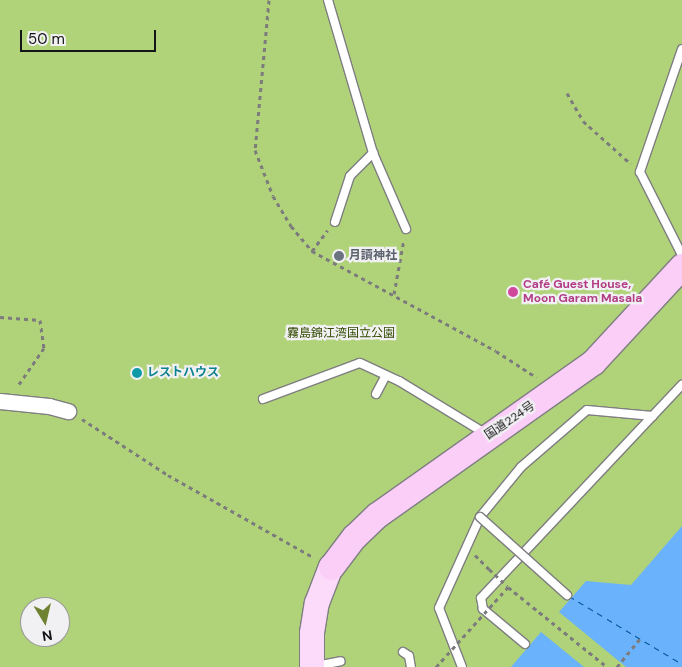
<!DOCTYPE html>
<meta charset="utf-8">
<style>
body{margin:0}
#map{position:relative;width:682px;height:667px;overflow:hidden;background:#f1f1f4;font-family:"DM Sans","Noto Sans JP",sans-serif}
div>[style]{position:absolute}
[style*='--x']{left:calc(var(--x)*1px);top:calc(var(--y)*1px);width:calc(var(--w)*1px);rotate:calc(var(--a)*1deg)}
.green>*{inset:0;background:#b0d278}
.water>*{inset:0;background:#6bb2fc}
.ferry>*{height:1px;margin-top:-0.5px;transform-origin:0;background:repeating-linear-gradient(90deg,#045799 0 6px,transparent 0 11px)}
.path>*{height:3px;margin-top:-1.5px;transform-origin:0;background:repeating-linear-gradient(90deg,#7c7c7d 0 4px,transparent 0 8px)}
.roads{filter:drop-shadow(1px 0 #7e7e81) drop-shadow(-1px 0 #7e7e81) drop-shadow(0 1px #7e7e81) drop-shadow(0 -1px #7e7e81)}
.service>*{height:8px;margin:-4px;padding:0 4px;transform-origin:4px;border-radius:4px;background:#fff}
.minor>*{height:15px;margin:-7.5px;padding:0 7.5px;transform-origin:7.5px;border-radius:7.5px;background:#fff}
.primary>*{height:24px;margin:-12px;padding:0 12px;transform-origin:12px;border-radius:12px;background:#fcdafa}
.trunk>*{height:25px;margin:-12.5px;padding:0 12.5px;transform-origin:12.5px;border-radius:12.5px;background:#fbcef8}
.path-bridge>*{height:3px;margin-top:-1.5px;transform-origin:0;background:repeating-linear-gradient(90deg,#7c7c7d 0 4px,transparent 0 8px)}
.bridges{filter:drop-shadow(1px 0 #7e7e81) drop-shadow(-1px 0 #7e7e81) drop-shadow(0 1px #7e7e81) drop-shadow(0 -1px #7e7e81)}
.service-bridge>*{height:8px;margin:-4px;padding:0 4px;transform-origin:4px;border-radius:4px;background:#fff}
.dots>*{width:14px;height:14px;translate:-50% -50%;box-sizing:border-box;border:2px solid #f1f1f4;border-radius:50%}
span{translate:-50% -50%;white-space:nowrap;text-align:center;line-height:1.15;-webkit-text-stroke:4.5px #f1f1f4;paint-order:stroke}
.worship-label{font-size:12px;color:#5b616d;font-weight:700}
.left{translate:0 -50%;text-align:left}
.hotel-label{font-size:12px;color:#b23c85;font-weight:700}
.park-label{font-size:12px;color:#354a00}
.culture-label{font-size:12px;color:#0d838f;font-weight:700}
.street-label{font-size:12px;color:#151515}
.north{position:absolute;left:20px;top:597px;width:50px;height:50px;box-sizing:border-box;background:#f1f1f4;border:1px solid #99999b;border-radius:50%;rotate:171deg;font-size:14px;font-weight:700;line-height:20px;text-align:center;color:#151515}
.north::after{content:'';display:block;margin:auto;width:18px;height:22px;background:#6f8232;clip-path:polygon(50% 0,100% 100%,50% 72%,0 100%)}
.scale{position:absolute;left:20px;top:30px;width:136px;height:22px;box-sizing:border-box;border:2px solid #151515;border-top:0;padding-left:6px;font-size:15px;line-height:18px;white-space:nowrap;color:#151515;-webkit-text-stroke:4px #f1f1f4;paint-order:stroke}
</style>
<div id="map">
<div class="green">
<i style="clip-path:polygon(evenodd,0 0,682px 0,682px 667px,0 667px,0 0,30px 607px,60px 607px,60px 637px,30px 637px,30px 607px)"></i>
</div>
<div class="water">
<i style="clip-path:polygon(682px 526px,682px 667px,626px 667px,559px 612px,586px 581px,631px 585px)"></i>
<i style="clip-path:polygon(541px 632px,584px 667px,511px 667px)"></i>
</div>
<div class="ferry">
<i style="--x:569;--y:596;--w:132;--a:31"></i>
</div>
<div class="path">
<i style="--x:269;--y:0;--w:151;--a:95.3"></i>
<i style="--x:255;--y:150;--w:49;--a:68.6"></i>
<i style="--x:273;--y:196;--w:35;--a:59"></i>
<i style="--x:291;--y:226;--w:33;--a:50"></i>
<i style="--x:312;--y:251;--w:209;--a:28.5"></i>
<i style="--x:496;--y:351;--w:48;--a:33"></i>
<i style="--x:567;--y:93;--w:32;--a:60"></i>
<i style="--x:583;--y:121;--w:64;--a:41.9"></i>
<i style="--x:312;--y:251;--w:26;--a:-53"></i>
<i style="--x:394;--y:294;--w:56;--a:-79.7"></i>
<i style="--x:0;--y:317;--w:40;--a:4.3"></i>
<i style="--x:40;--y:320;--w:28;--a:82"></i>
<i style="--x:44;--y:348;--w:47;--a:124.7"></i>
<i style="--x:82;--y:419;--w:103;--a:33.1"></i>
<i style="--x:168;--y:475;--w:167;--a:29.5"></i>
<i style="--x:475;--y:555;--w:20;--a:45"></i>
<i style="--x:617;--y:667;--w:36;--a:-51"></i>
</div>
<div class="roads">
<div class="service">
<i style="--x:328;--y:0;--w:159;--a:73.6"></i>
<i style="--x:373;--y:153;--w:83;--a:66.5"></i>
<i style="--x:682;--y:49;--w:130;--a:108.9"></i>
<i style="--x:640;--y:172;--w:93;--a:63.2"></i>
<i style="--x:335;--y:222;--w:48;--a:-71.9"></i>
<i style="--x:350;--y:176;--w:33;--a:-45"></i>
<i style="--x:376;--y:394;--w:21;--a:-62"></i>
<i style="--x:263;--y:399;--w:103;--a:-20.4"></i>
<i style="--x:360;--y:363;--w:43;--a:24.8"></i>
<i style="--x:399;--y:381;--w:102;--a:31.3"></i>
<i style="--x:525;--y:644;--w:55;--a:-140.2"></i>
<i style="--x:483;--y:609;--w:11;--a:-100"></i>
<i style="--x:481;--y:598;--w:293;--a:-46.7"></i>
<i style="--x:403;--y:652;--w:7;--a:34"></i>
<i style="--x:409;--y:656;--w:11;--a:80"></i>
<i style="--x:316;--y:666;--w:25;--a:-11"></i>
<i style="--x:462;--y:667;--w:63;--a:-111.3"></i>
<i style="--x:439;--y:608;--w:100;--a:-65.7"></i>
<i style="--x:480;--y:517;--w:65;--a:-50.6"></i>
<i style="--x:521;--y:467;--w:87;--a:-40.8"></i>
<i style="--x:587;--y:410;--w:66;--a:5.2"></i>
</div>
<div class="minor">
<i style="--x:0;--y:401;--w:49;--a:5.8"></i>
<i style="--x:49;--y:406;--w:20;--a:15"></i>
</div>
<div class="primary">
<i style="--x:312;--y:667;--w:34;--a:-90"></i>
<i style="--x:312;--y:633;--w:30;--a:-81"></i>
<i style="--x:317;--y:603;--w:39;--a:-69"></i>
</div>
<div class="trunk">
<i style="--x:331;--y:567;--w:38;--a:-53"></i>
<i style="--x:354;--y:537;--w:32;--a:-44"></i>
<i style="--x:377;--y:515;--w:265;--a:-35.3"></i>
<i style="--x:593;--y:362;--w:131;--a:-47.2"></i>
</div>
</div>
<div class="path-bridge">
<i style="--x:489;--y:569;--w:25;--a:43"></i>
<i style="--x:436;--y:667;--w:108;--a:-48"></i>
<i style="--x:508;--y:587;--w:127;--a:38.9"></i>
</div>
<div class="bridges">
<div class="service-bridge">
<i style="--x:480;--y:517;--w:117;--a:41.9"></i>
</div>
</div>
<div class="dots">
<i style="left:339px;top:256px;background:#6b7280"></i>
<i style="left:513px;top:292px;background:#d1479c"></i>
<i style="left:137px;top:373px;background:#0f9aa8"></i>
</div>
<div class="worship-label">
<span class="left" style="left:349px;top:256px">月讀神社</span>
</div>
<div class="hotel-label">
<span class="left" style="left:523px;top:292px">Café Guest House,<br>Moon Garam Masala</span>
</div>
<div class="park-label">
<span style="left:341px;top:334px">霧島錦江湾国立公園</span>
</div>
<div class="culture-label">
<span class="left" style="left:147px;top:373px">レストハウス</span>
</div>
<div class="street-label">
<span style="left:510px;top:421px;rotate:-34deg">国道224号</span>
</div>
<div class="north">N</div>
<div class="scale">50 m</div>
</div>
